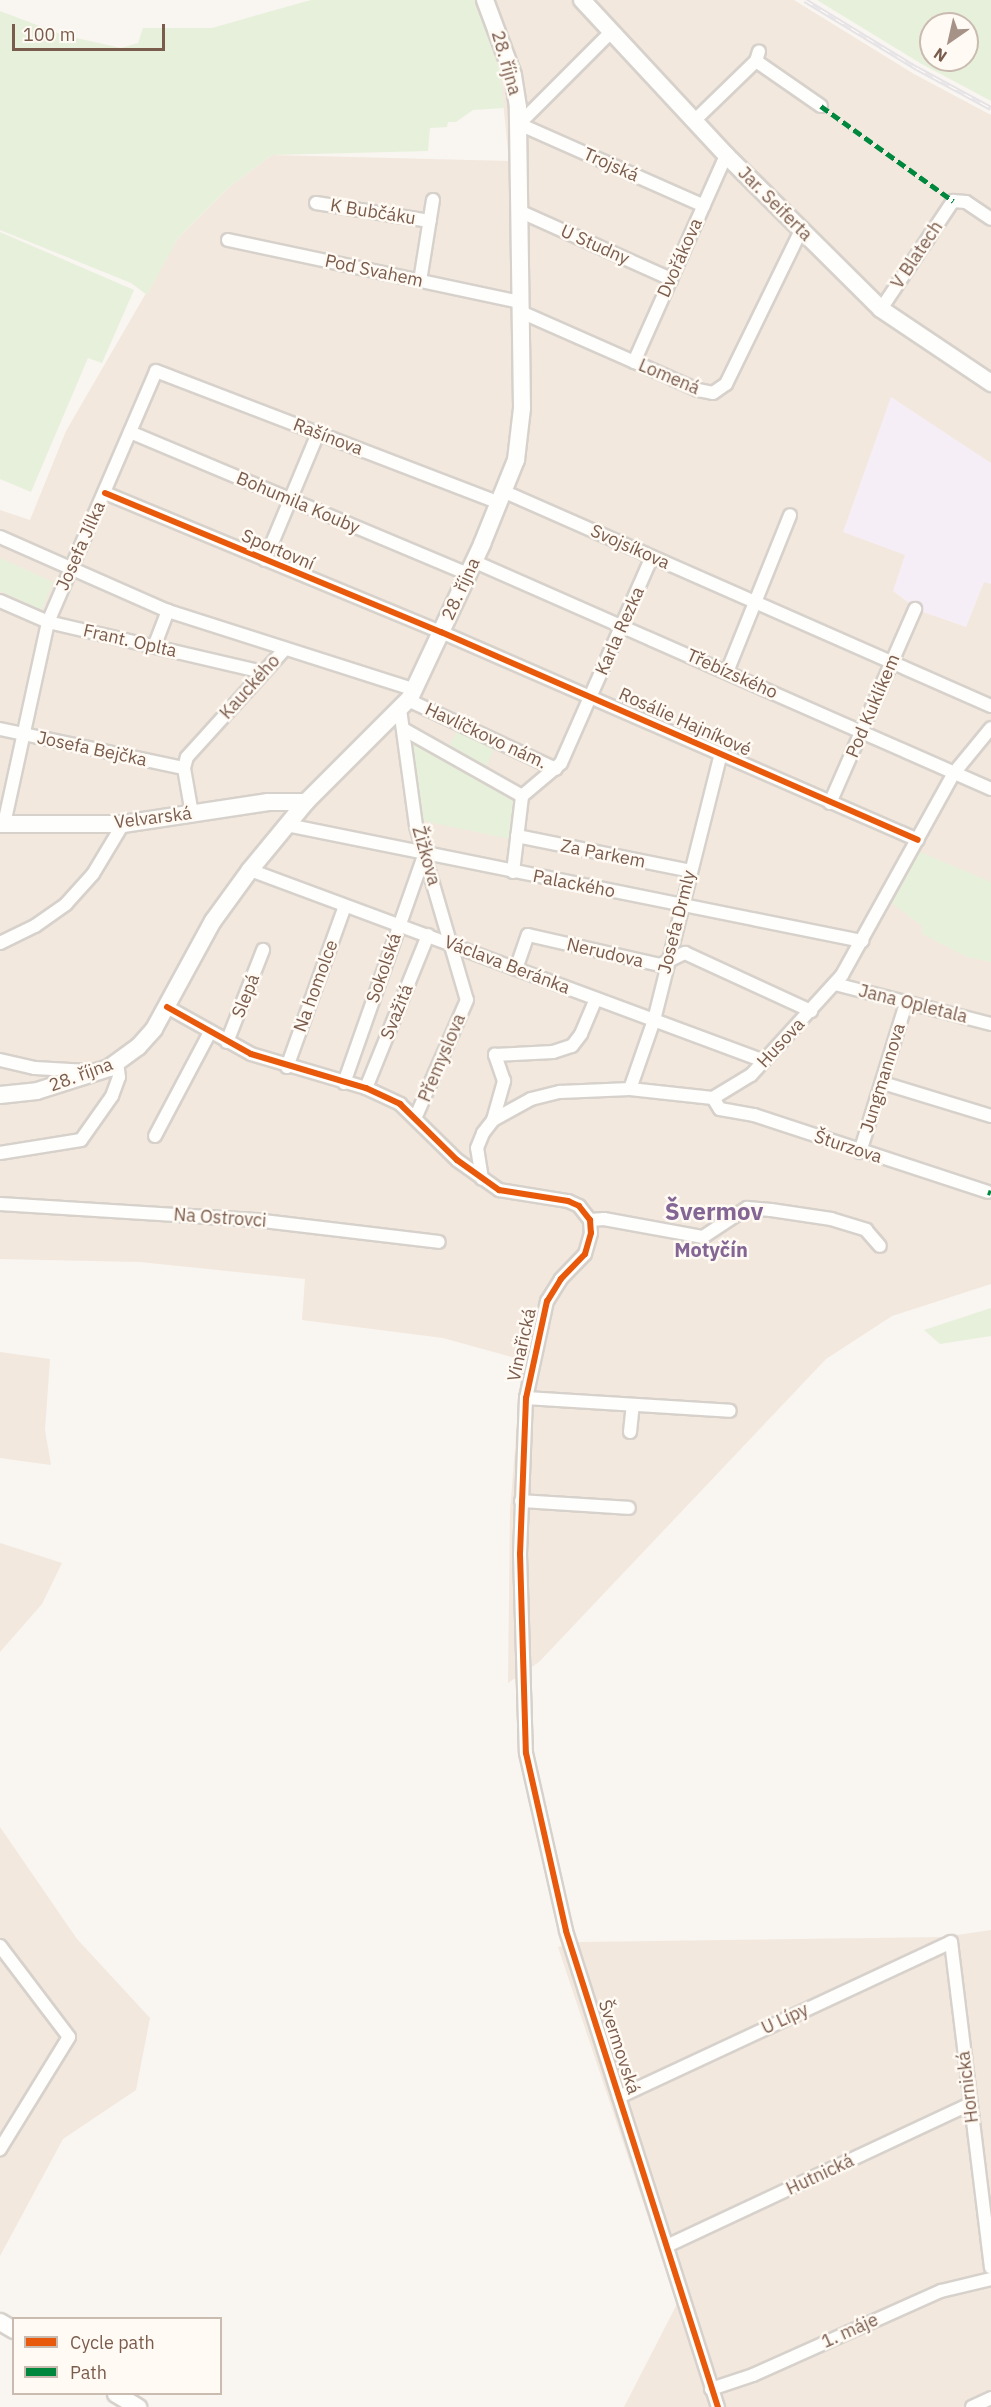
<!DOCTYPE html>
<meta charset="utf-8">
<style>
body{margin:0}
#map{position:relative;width:991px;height:2407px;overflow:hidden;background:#f9f5f0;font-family:"IBM Plex Sans",sans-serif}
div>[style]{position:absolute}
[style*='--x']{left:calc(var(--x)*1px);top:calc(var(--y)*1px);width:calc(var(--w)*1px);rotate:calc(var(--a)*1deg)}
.residential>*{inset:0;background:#f2e8de}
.education>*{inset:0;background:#f6eef6}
.green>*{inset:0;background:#e7f0db}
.roads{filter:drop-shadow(2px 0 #d7d1cb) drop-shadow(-2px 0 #d7d1cb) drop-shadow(0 2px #d7d1cb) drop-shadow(0 -2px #d7d1cb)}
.street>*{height:12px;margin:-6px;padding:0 6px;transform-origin:6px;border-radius:6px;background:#fefefd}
.secondary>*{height:16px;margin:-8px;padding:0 8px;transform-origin:8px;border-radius:8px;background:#fefefd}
.rail>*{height:5px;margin-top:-2.5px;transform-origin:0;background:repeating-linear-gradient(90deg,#fffaf3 0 9px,#e6e3e7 0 18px);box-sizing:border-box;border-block:2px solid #e6e3e7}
.quiet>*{height:4.5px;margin-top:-2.25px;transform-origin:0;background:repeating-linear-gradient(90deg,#00873e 0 9px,transparent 0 13.5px)}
.cycleway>*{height:6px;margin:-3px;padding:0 3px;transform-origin:3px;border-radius:3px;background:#e8590c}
span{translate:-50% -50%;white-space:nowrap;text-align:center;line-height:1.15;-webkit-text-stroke:5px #fffaf3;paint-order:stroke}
.street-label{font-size:18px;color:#7a5c4d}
.neighbourhood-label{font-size:20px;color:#846695;font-weight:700}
.district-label{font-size:24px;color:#846695;font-weight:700}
.legend{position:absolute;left:12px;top:2317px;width:210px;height:78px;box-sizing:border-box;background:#fffaf3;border:2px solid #cabbb1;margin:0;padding:8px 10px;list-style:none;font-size:18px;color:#7a5c4d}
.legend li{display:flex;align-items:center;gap:12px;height:30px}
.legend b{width:30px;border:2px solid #cabbb1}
.north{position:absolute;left:919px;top:12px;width:60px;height:60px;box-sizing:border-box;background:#fffaf3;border:2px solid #cabbb1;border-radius:50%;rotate:214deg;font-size:16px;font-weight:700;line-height:24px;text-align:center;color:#7a5c4d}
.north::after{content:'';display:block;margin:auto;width:21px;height:27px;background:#a69286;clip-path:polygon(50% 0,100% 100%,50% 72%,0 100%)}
.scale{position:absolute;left:12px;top:24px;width:153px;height:27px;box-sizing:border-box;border:3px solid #7a5c4d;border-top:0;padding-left:8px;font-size:18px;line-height:21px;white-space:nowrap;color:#7a5c4d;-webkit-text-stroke:4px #fffaf3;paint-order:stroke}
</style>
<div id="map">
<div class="residential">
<i style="clip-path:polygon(474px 0,794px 0,914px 74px,991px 115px,991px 1284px,892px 1316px,826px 1359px,539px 1662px,508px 1683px,510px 1511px,521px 1373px,515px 1358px,443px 1338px,302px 1320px,305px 1279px,140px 1262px,0 1259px,0 510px,30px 520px,66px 431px,178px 238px,229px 187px,272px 155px,509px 161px,498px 52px)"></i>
<i style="clip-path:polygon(0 1352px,50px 1359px,45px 1430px,51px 1465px,0 1458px)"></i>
<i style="clip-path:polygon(0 1543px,62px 1563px,42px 1604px,0 1652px)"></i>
<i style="clip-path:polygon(0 1827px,77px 1939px,150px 2018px,136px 2090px,63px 2139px,0 2256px)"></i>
<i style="clip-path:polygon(991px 1930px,991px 2407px,624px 2407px,677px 2304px,558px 1947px,581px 1942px,944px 1937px)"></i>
</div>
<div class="education">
<i style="clip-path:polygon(891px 397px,991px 463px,991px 584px,984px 582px,966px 627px,920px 611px,893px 591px,905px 555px,843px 532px)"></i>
</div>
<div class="green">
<i style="clip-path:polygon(311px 0,474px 0,498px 52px,504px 108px,473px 110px,456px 122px,448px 122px,447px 127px,430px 128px,428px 151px,272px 155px,229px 187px,178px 238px,147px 295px,131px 283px,0 230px,0 11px,63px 35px,121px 48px,138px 43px,143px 28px,212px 28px)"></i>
<i style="clip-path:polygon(evenodd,817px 0,991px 0,991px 101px,920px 63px,817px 0,931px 24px,967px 24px,967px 60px,931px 60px,931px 24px)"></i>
<i style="clip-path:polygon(0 232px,134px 290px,102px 363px,88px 358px,31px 492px,0 479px)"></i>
<i style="clip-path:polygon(0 558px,53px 582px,42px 610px,0 591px)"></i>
<i style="clip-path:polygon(459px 728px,496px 745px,486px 767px,449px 746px)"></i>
<i style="clip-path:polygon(409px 741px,516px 799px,513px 840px,420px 820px)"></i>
<i style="clip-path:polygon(918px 851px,991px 882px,991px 962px,967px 957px,922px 934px,922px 926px,892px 903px)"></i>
<i style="clip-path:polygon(991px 1308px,991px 1336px,940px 1344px,924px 1330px)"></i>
</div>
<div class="roads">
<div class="street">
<i style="--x:611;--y:32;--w:130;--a:135"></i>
<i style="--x:519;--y:124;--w:202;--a:23.9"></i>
<i style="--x:756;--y:61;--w:79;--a:34.7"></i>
<i style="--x:694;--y:121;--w:86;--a:-44.1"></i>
<i style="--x:756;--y:61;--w:10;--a:-73"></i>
<i style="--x:316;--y:203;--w:115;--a:9"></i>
<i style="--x:519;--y:211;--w:167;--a:24.1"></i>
<i style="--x:228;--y:240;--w:299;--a:12"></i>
<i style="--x:420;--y:281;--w:82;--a:-80.9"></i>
<i style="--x:881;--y:309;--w:130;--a:-56.3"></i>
<i style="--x:953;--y:201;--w:13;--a:4"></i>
<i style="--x:966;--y:202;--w:30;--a:34"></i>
<i style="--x:521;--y:312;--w:193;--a:23.8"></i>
<i style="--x:698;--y:390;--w:15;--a:11"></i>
<i style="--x:713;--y:393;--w:16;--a:-35"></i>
<i style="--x:726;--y:384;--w:171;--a:-64"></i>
<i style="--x:634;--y:362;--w:227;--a:-66"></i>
<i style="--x:130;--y:432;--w:364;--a:22.8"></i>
<i style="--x:505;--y:492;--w:531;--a:23.77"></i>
<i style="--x:105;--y:493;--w:364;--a:22.5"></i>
<i style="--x:441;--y:632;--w:520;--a:23.56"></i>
<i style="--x:0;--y:537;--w:184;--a:23.8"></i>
<i style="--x:168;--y:611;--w:259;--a:17.7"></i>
<i style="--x:265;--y:560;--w:138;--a:-67.3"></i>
<i style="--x:473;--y:561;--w:566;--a:23.76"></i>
<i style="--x:0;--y:601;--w:52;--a:23.6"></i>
<i style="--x:48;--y:622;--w:221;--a:13.1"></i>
<i style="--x:154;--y:647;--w:39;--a:-69"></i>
<i style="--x:727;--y:672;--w:169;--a:-68.1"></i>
<i style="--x:408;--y:700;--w:163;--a:25"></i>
<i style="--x:400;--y:709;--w:118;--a:82.2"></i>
<i style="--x:416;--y:826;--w:181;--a:73.7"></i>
<i style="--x:467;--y:1000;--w:127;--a:113.7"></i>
<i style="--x:0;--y:729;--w:188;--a:12"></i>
<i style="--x:405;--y:730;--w:134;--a:29.4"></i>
<i style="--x:830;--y:803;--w:212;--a:-66.3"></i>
<i style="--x:192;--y:814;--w:47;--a:-99.9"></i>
<i style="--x:184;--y:768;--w:11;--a:-75"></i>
<i style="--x:187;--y:757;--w:146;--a:-47.8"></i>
<i style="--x:4;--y:824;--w:207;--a:-77.7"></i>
<i style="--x:48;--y:622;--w:273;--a:-66.7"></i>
<i style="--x:156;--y:371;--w:368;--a:21"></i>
<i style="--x:287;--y:825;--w:587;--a:11.41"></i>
<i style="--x:517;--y:836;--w:177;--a:11.4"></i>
<i style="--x:250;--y:870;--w:548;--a:20.38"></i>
<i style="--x:513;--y:872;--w:77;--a:-83.2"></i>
<i style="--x:522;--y:796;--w:51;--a:-40.2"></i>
<i style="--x:561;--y:763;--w:225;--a:-66.2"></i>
<i style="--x:0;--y:943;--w:39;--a:-26"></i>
<i style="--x:35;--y:926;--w:38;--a:-35"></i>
<i style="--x:66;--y:904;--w:40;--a:-48"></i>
<i style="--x:93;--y:874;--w:58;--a:-59"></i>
<i style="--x:516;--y:969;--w:36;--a:-71"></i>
<i style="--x:528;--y:935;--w:135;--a:12.8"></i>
<i style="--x:660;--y:965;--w:28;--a:-26"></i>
<i style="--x:685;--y:953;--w:139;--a:24.7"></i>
<i style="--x:835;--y:984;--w:161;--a:14.4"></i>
<i style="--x:167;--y:1007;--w:96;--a:29.2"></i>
<i style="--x:251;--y:1054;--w:120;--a:16.5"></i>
<i style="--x:366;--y:1088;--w:38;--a:25"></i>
<i style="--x:400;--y:1104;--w:80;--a:44.5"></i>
<i style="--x:457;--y:1160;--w:52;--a:35.5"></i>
<i style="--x:499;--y:1190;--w:70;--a:9.1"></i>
<i style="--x:568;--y:1201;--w:12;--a:24"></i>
<i style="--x:579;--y:1206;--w:18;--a:52"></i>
<i style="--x:590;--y:1220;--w:13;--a:86"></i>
<i style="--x:591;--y:1233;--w:22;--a:106"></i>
<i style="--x:585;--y:1254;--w:35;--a:134"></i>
<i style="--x:561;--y:1279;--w:26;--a:122"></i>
<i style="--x:547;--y:1301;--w:99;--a:102.2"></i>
<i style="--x:526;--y:1398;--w:156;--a:92.2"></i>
<i style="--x:520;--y:1554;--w:199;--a:88.3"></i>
<i style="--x:526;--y:1753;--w:182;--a:77.3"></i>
<i style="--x:566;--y:1931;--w:500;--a:72.3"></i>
<i style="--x:227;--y:1042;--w:99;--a:-68.6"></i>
<i style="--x:0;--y:1060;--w:36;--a:13"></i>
<i style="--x:35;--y:1068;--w:53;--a:3.2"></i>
<i style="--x:287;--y:1067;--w:171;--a:-70.2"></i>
<i style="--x:344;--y:1083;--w:244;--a:-70.6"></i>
<i style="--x:883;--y:1083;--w:113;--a:17"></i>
<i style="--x:366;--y:1088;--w:165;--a:-67.9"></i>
<i style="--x:630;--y:1089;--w:73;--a:-70.8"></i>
<i style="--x:654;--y:1020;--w:274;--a:-75.9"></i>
<i style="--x:713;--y:1098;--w:13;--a:58"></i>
<i style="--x:720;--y:1109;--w:35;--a:10"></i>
<i style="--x:754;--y:1115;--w:246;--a:18.2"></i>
<i style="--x:493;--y:1120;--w:41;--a:-74.2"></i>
<i style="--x:504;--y:1081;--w:28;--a:-109"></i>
<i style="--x:495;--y:1055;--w:58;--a:-3"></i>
<i style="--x:553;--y:1052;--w:20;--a:-18"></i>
<i style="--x:572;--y:1046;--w:15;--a:-53"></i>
<i style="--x:581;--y:1034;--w:38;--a:-67"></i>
<i style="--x:155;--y:1136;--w:118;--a:-62.1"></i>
<i style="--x:860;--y:1152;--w:156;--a:-72.8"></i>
<i style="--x:0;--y:1153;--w:82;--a:-9.1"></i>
<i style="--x:81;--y:1140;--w:54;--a:-54.8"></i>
<i style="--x:112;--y:1096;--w:20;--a:-70"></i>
<i style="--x:119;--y:1077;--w:14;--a:-98"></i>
<i style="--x:482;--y:1179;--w:31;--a:-99"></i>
<i style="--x:477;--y:1148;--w:16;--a:-68"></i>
<i style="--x:483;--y:1133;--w:16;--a:-52"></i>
<i style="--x:493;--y:1120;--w:43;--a:-28.9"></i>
<i style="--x:531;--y:1099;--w:30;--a:-14"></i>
<i style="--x:560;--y:1092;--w:70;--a:-2.5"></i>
<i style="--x:630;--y:1089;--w:83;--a:6.2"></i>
<i style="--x:713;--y:1098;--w:44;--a:-31.2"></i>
<i style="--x:751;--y:1075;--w:135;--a:-47.7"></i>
<i style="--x:842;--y:975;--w:231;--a:-61"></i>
<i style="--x:954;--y:773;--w:58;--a:-50.6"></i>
<i style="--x:0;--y:1204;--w:256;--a:3.6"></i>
<i style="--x:255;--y:1220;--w:185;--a:6.8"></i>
<i style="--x:590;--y:1220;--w:14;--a:-4"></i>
<i style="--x:604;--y:1219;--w:101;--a:10.3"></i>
<i style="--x:703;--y:1237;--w:53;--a:-33.4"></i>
<i style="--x:747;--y:1208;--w:24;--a:5"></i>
<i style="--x:771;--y:1210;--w:61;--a:8.5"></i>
<i style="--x:831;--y:1219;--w:37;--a:17"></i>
<i style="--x:866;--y:1230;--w:21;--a:49"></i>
<i style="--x:526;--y:1398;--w:204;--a:3.6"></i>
<i style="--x:630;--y:1432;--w:27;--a:-84"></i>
<i style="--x:521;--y:1501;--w:108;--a:3.7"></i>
<i style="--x:0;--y:1946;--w:114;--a:52.8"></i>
<i style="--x:69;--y:2037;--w:132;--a:121.6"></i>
<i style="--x:619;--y:2097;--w:366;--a:-25"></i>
<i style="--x:951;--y:1942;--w:328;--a:83"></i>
<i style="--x:669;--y:2245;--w:332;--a:-25.1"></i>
<i style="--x:711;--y:2389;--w:44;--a:-18.4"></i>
<i style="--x:753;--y:2375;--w:206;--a:-24.1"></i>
<i style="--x:941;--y:2291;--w:51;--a:-13.5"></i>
<i style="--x:972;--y:2407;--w:21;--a:-25"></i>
</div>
<div class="secondary">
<i style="--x:582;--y:0;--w:212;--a:47.1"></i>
<i style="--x:726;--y:155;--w:218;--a:44.8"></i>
<i style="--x:881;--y:309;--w:133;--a:33.9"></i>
<i style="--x:0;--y:824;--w:123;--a:0"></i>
<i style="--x:123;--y:824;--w:147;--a:-8.6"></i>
<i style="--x:268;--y:802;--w:38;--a:0"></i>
<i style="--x:0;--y:1095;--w:37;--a:-6"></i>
<i style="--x:37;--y:1091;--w:76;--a:-17.7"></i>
<i style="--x:109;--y:1068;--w:36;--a:-36"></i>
<i style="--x:138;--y:1047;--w:24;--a:-48"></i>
<i style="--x:154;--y:1029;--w:123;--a:-61.4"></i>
<i style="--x:213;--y:921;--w:63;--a:-54"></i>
<i style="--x:250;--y:870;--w:88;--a:-50.5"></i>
<i style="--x:306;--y:802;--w:147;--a:-45"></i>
<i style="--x:410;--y:698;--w:170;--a:-64.9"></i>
<i style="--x:482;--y:544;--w:91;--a:-68"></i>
<i style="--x:516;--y:460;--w:52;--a:-83.4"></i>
<i style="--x:522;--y:408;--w:301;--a:-90.8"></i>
<i style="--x:518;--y:107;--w:32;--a:-99"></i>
<i style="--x:513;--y:75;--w:80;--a:-110.5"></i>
<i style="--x:0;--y:2322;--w:16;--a:30"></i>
<i style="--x:116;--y:2394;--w:26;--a:31"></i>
</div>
</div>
<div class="rail">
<i style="--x:805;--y:0;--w:131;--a:31.3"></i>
<i style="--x:917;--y:68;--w:84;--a:28.4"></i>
</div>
<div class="quiet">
<i style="--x:821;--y:106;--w:163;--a:35.7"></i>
<i style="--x:988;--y:1192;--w:3;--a:18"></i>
</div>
<div class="cycleway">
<i style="--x:105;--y:493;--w:364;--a:22.5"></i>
<i style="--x:441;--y:632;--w:520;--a:23.56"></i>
<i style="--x:167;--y:1007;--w:96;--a:29.2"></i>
<i style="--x:251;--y:1054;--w:120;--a:16.5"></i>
<i style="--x:366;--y:1088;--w:38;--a:25"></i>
<i style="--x:400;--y:1104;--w:80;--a:44.5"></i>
<i style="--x:457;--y:1160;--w:52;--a:35.5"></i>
<i style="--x:499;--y:1190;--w:70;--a:9.1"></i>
<i style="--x:568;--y:1201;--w:12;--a:24"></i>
<i style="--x:579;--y:1206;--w:18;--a:52"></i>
<i style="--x:590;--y:1220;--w:13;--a:86"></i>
<i style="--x:591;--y:1233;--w:22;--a:106"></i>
<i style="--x:585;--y:1254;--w:35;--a:134"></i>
<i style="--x:561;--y:1279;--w:26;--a:122"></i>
<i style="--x:547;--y:1301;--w:99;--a:102.2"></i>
<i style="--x:526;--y:1398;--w:156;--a:92.2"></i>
<i style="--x:520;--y:1554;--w:199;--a:88.3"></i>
<i style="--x:526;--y:1753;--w:182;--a:77.3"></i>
<i style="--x:566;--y:1931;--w:500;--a:72.3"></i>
</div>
<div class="street-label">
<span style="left:506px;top:63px;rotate:74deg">28. října</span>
<span style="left:611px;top:165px;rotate:24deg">Trojská</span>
<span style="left:775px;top:204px;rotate:45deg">Jar. Seiferta</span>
<span style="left:373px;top:212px;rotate:9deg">K Bubčáku</span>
<span style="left:595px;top:245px;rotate:24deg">U Studny</span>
<span style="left:917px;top:255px;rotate:-56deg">V Blatech</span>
<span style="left:680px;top:258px;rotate:-66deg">Dvořákova</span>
<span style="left:374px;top:271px;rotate:12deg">Pod Svahem</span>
<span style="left:669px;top:377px;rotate:23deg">Lomená</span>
<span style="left:328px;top:437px;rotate:21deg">Rašínova</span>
<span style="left:298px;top:503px;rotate:23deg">Bohumila Kouby</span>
<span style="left:81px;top:546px;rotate:-66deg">Josefa Jílka</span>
<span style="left:630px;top:547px;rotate:24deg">Svojsíkova</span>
<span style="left:278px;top:550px;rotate:23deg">Sportovní</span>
<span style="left:461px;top:589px;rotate:-65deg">28. října</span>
<span style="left:620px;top:631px;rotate:-66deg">Karla Rezka</span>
<span style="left:130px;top:641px;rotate:13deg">Frant. Oplta</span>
<span style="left:732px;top:674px;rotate:24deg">Třebízského</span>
<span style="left:250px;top:687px;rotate:-48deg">Kauckého</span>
<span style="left:873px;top:706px;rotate:-67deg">Pod Kuklíkem</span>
<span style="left:685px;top:722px;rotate:24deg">Rosálie Hajníkové</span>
<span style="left:486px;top:736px;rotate:25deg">Havlíčkovo nám.</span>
<span style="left:92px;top:749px;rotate:12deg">Josefa Bejčka</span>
<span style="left:153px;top:818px;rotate:-7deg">Velvarská</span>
<span style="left:603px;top:854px;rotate:11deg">Za Parkem</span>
<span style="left:426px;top:856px;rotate:74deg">Žižkova</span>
<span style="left:574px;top:884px;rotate:11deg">Palackého</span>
<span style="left:677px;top:922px;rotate:-76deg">Josefa Drmly</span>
<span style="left:605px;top:953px;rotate:13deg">Nerudova</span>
<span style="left:507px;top:965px;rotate:21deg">Václava Beránka</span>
<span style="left:384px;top:968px;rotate:-71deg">Sokolská</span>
<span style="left:316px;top:986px;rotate:-70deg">Na homolce</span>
<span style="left:246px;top:996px;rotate:-68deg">Slepá</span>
<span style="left:913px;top:1004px;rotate:14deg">Jana Opletala</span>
<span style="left:397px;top:1012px;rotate:-68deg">Svažitá</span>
<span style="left:781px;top:1043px;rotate:-47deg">Husova</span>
<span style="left:442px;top:1058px;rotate:-67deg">Přemyslova</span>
<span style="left:81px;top:1075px;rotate:-20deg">28. října</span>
<span style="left:883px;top:1078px;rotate:-73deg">Jungmannova</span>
<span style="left:848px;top:1147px;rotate:18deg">Šturzova</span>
<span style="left:220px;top:1218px;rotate:4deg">Na Ostrovci</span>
<span style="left:522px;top:1345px;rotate:-77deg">Vinařická</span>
<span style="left:785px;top:2019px;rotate:-25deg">U Lípy</span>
<span style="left:619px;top:2047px;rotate:72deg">Švermovská</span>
<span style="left:968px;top:2087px;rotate:-97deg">Hornická</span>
<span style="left:820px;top:2175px;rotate:-25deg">Hutnická</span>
<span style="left:850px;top:2331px;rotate:-24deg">1. máje</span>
</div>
<div class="neighbourhood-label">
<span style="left:711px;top:1249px">Motyčín</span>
</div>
<div class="district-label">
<span style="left:714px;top:1212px">Švermov</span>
</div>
<ul class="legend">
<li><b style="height:8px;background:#e8590c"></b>Cycle path</li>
<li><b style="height:8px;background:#00873e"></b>Path</li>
</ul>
<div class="north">N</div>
<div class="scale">100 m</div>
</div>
